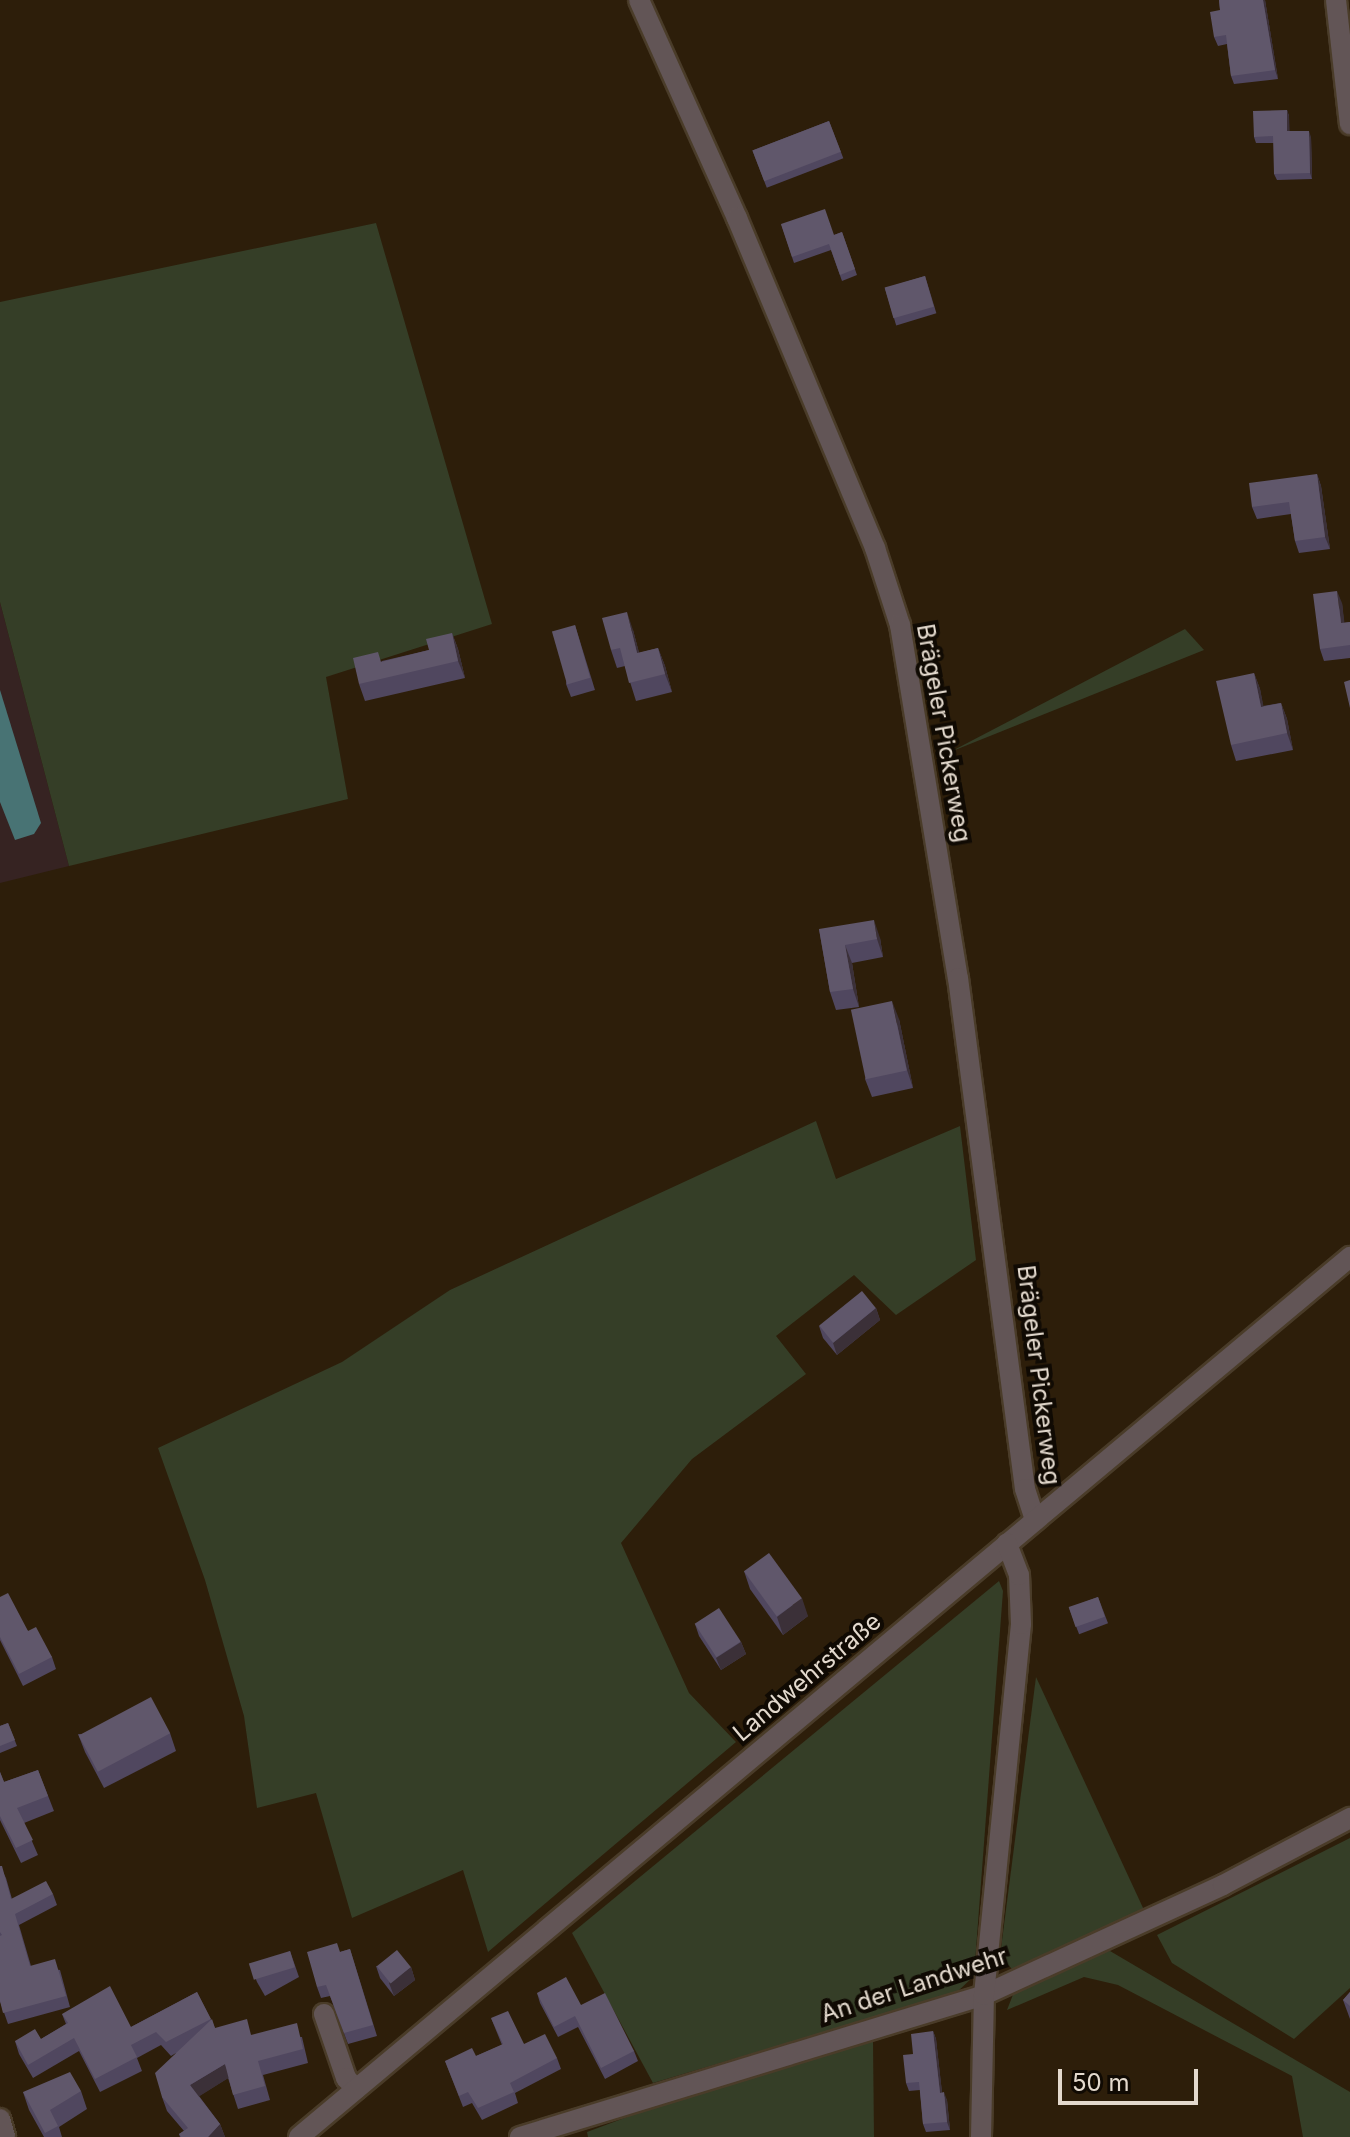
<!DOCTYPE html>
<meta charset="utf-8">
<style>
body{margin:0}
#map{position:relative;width:1350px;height:2137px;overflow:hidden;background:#2d1e0a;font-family:Inter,sans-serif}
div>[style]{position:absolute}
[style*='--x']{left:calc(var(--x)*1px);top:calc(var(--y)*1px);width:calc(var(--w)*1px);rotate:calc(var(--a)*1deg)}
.commercial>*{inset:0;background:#362322}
.green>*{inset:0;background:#353e27}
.water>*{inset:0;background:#487374}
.roads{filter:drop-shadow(2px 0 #4a3c29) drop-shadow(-2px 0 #4a3c29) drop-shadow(0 2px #4a3c29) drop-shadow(0 -2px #4a3c29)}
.minor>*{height:20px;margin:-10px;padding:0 10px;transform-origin:10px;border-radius:10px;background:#625556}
.wall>*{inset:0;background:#50475f;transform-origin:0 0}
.shaded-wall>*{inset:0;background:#3b3038}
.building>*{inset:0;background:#60576b;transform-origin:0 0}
span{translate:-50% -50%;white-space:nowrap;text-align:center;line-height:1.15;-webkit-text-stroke:8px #100a03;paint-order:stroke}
.street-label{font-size:24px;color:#e3d9cd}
.scale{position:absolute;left:1058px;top:2069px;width:140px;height:36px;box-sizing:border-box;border:4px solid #e3d9cd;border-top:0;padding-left:10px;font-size:24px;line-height:28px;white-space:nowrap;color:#e3d9cd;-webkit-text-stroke:6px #100a03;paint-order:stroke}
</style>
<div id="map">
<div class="commercial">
<i style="clip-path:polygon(0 602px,69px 866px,0 883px)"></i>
</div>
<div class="green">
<i style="clip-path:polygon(376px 223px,492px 624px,326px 677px,348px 799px,69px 866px,0 602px,0 302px)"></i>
<i style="clip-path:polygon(1185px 629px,1204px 650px,950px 752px)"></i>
<i style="clip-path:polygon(816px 1121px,836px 1179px,960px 1126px,976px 1260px,896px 1315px,854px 1275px,776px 1336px,806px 1374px,692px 1459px,621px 1543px,689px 1693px,736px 1742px,488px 1952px,463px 1870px,352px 1918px,316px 1793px,257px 1808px,244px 1716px,205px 1580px,158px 1448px,342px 1362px,450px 1290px)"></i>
<i style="clip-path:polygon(999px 1581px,1003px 1591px,974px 1976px,956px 1993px,653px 2083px,572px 1933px)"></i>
<i style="clip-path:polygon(1036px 1677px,1144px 1910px,1012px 1969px,1000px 1956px)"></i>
<i style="clip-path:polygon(1350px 1838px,1350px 1988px,1294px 2039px,1172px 1963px,1157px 1935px)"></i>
<i style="clip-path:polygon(1110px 1951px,1350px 2092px,1350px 2137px,1303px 2137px,1292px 2076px,1118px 1985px,1084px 1977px,1007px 2010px,1014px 1992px,1089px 1954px)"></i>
<i style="clip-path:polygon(873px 2041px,874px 2137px,588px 2137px,587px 2132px,659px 2105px)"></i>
</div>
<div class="water">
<i style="clip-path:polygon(0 690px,41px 823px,34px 834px,15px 840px,0 802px)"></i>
</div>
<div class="roads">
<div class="minor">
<i style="--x:639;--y:0;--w:239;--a:65.8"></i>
<i style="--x:737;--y:218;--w:358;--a:67.3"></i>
<i style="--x:875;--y:548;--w:81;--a:72"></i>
<i style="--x:900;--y:625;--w:358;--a:80.7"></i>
<i style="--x:958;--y:978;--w:515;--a:82.53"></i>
<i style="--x:1025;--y:1489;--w:33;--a:72"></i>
<i style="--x:1336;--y:0;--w:125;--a:83.6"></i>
<i style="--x:324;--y:2014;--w:68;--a:71"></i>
<i style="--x:346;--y:2078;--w:15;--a:48"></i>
<i style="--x:0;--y:2119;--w:19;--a:74"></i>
<i style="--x:299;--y:2137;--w:1371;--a:-39.94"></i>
<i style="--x:520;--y:2137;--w:485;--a:-17"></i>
<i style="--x:984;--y:1995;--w:263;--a:-24.7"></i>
<i style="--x:1223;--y:1885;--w:144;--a:-27.8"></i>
<i style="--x:981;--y:2137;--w:142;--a:-88.8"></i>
<i style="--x:984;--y:1995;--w:373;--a:-84.3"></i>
<i style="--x:1021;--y:1624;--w:49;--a:-92.3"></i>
<i style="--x:1019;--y:1575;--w:34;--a:-111"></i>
</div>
</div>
<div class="wall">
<i style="clip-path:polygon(1219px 0,1265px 0,1278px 79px,1234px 84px,1231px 76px,1227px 44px,1218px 46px,1214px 37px,1220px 10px)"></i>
<i style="clip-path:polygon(1287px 110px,1289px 116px,1289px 131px,1311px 137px,1312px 179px,1277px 180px,1274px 174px,1274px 143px,1256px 143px,1254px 137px)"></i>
<i style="left:829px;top:121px;width:40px;height:82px;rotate:69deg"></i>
<i style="clip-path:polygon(781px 224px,834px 235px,842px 232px,857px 275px,842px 281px,831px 250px,794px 263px)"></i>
<i style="left:925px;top:276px;width:39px;height:42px;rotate:73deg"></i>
<i style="clip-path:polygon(1317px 474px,1321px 486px,1330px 549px,1299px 553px,1295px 541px,1291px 514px,1257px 519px,1252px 507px)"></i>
<i style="clip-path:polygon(1342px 603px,1344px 623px,1350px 622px,1350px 658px,1324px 661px,1320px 649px)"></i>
<i style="clip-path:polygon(575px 625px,595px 690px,571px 697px,566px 684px)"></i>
<i style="clip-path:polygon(633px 630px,639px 653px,658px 648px,665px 666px,672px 692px,636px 701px,625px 666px,617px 668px,611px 650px)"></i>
<i style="clip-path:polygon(452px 633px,458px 649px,465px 678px,365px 701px,359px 684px,382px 661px,429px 650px)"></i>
<i style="clip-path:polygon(1254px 673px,1260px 689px,1263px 706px,1281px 703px,1287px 719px,1293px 750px,1236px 761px,1231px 745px)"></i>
<i style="clip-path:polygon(819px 929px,880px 938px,883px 957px,852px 963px,859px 1007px,836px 1010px,830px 992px)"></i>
<i style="clip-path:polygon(899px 1019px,913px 1088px,872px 1097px,865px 1079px)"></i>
<i style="clip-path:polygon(876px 1308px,880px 1320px,837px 1355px,823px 1338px,819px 1326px)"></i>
<i style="clip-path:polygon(744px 1571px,808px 1616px,783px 1635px,750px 1589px)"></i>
<i style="clip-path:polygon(0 1597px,28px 1631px,52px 1657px,56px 1669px,23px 1686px,0 1640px)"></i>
<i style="left:1098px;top:1597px;width:28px;height:31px;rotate:69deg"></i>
<i style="clip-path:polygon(695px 1624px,741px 1642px,746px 1654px,721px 1670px,699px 1636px)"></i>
<i style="clip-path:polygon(8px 1723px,17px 1746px,0 1753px,0 1726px)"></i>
<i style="clip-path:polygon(170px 1733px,176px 1751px,104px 1788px,85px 1752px,78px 1734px)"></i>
<i style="clip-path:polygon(38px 1770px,54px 1811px,24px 1823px,38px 1855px,21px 1863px,0 1820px,0 1772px,4px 1782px)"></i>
<i style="clip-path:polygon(0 1866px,6px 1878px,12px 1899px,53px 1894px,57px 1905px,19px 1925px,31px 1966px,60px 1970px,70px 2007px,8px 2024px,0 2001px)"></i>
<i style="clip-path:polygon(350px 1949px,377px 2036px,348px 2044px,330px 1996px,321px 1998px,317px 1987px,340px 1952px)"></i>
<i style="clip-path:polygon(290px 1951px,299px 1977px,265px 1996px,257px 1982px,253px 1972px)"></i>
<i style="clip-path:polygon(376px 1966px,411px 1967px,415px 1980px,394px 1996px,380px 1978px)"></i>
<i style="clip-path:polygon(197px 1992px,215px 2028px,252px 2035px,302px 2037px,308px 2063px,263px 2075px,270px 2100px,238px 2109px,228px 2078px,199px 2096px,220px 2124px,225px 2137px,180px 2137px,179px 2134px,184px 2131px,167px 2111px,162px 2097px,176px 2053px,171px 2056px,161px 2045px,137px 2058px,142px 2071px,100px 2092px,79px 2051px,33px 2078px,19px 2054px,15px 2041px,41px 2039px,66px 2024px,62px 2014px,131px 2027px)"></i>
<i style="clip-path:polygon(1350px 1992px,1350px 2019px,1343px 2000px)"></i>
<i style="clip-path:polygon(537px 1993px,581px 2005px,634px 2051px,638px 2061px,605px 2079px,578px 2027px,558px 2037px,540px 2003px)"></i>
<i style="clip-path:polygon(491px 2018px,524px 2044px,557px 2058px,561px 2069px,515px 2093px,518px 2103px,482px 2120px,472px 2103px,463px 2107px,445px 2061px,476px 2056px,502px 2045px)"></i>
<i style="clip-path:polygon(933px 2031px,936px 2039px,942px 2093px,947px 2100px,950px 2130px,926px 2132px,923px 2124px,920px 2090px,909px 2091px,906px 2083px,913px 2054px)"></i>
<i style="clip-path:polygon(81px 2091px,87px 2109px,59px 2127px,62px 2137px,44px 2137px,29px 2110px,23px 2092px)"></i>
</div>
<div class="shaded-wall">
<i style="clip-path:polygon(1263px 0,1265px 0,1278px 79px,1275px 70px)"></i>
<i style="clip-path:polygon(1287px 110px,1289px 116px,1290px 138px,1287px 131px)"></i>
<i style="clip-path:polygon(1309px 131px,1311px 137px,1312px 179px,1310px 173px)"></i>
<i style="clip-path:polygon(1317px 474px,1321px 486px,1330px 549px,1325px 537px)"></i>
<i style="clip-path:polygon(1337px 591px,1342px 603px,1346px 635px,1341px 623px)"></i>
<i style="clip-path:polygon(627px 612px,633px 630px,644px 671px,637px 653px)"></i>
<i style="clip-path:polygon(452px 633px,458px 649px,465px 678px,458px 661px)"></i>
<i style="clip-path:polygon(658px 648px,665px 666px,672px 692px,665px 674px)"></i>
<i style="clip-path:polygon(1254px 673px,1260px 689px,1267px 723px,1261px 707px)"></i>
<i style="clip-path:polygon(1281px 703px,1287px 719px,1293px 750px,1287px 733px)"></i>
<i style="clip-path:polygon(874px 920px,880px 938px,883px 957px,877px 939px)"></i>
<i style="clip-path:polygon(845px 945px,852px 963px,859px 1007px,853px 989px)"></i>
<i style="clip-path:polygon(892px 1001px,899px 1019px,913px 1088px,907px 1070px)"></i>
<i style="clip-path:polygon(876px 1308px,880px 1320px,837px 1355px,833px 1343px)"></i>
<i style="clip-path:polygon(802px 1598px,808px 1616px,783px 1635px,777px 1617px)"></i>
<i style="clip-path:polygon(741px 1642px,746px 1654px,721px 1670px,716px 1658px)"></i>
<i style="clip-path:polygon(411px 1967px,415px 1980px,394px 1996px,389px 1983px)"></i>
<i style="clip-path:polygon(933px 2031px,936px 2039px,943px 2101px,940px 2093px)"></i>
<i style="clip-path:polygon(225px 2064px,230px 2077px,195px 2099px,190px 2085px)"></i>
<i style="clip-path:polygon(944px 2092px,947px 2100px,950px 2130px,947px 2122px)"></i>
<i style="clip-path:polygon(220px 2124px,225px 2137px,208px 2137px)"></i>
</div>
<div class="building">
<i style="clip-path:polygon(1219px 0,1263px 0,1275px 70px,1231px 76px,1226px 35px,1214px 37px,1210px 12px,1220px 10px)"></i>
<i style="clip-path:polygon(1287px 110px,1287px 131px,1309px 131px,1310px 173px,1274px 174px,1273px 136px,1254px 137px,1253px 111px)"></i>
<i style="left:829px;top:121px;width:33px;height:82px;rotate:69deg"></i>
<i style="clip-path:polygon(825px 209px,834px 235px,842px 232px,855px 269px,840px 275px,829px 244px,792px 257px,781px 224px)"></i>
<i style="left:925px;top:276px;width:32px;height:42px;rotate:74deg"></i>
<i style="clip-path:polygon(1317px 474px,1325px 537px,1295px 541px,1289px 502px,1252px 507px,1249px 483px)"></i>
<i style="clip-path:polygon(1337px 591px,1341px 623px,1350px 622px,1350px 645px,1320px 649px,1313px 594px)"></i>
<i style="clip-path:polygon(627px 612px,637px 653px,658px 648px,665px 674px,629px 683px,620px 648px,611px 650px,602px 618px)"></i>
<i style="left:575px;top:625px;width:55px;height:24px;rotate:74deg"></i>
<i style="clip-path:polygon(452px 633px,458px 661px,359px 684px,353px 658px,378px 652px,381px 662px,429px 650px,426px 639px)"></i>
<i style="clip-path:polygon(1254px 673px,1261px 707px,1281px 703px,1287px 733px,1231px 745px,1216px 681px)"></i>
<i style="clip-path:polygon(1350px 680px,1350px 708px,1344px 682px)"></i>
<i style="clip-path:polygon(874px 920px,877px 939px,845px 945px,853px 989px,830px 992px,819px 929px)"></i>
<i style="left:892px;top:1001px;width:71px;height:42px;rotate:78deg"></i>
<i style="left:862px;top:1291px;width:22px;height:55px;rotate:51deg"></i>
<i style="left:769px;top:1553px;width:56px;height:31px;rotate:54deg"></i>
<i style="clip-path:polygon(8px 1593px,28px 1631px,36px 1627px,52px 1657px,19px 1674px,0 1637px,0 1597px)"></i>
<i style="left:1098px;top:1597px;width:21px;height:31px;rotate:71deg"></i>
<i style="left:719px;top:1608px;width:40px;height:29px;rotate:57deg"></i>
<i style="left:151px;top:1697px;width:41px;height:82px;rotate:62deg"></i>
<i style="clip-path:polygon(8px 1723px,15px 1740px,0 1746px,0 1726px)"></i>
<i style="clip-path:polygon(38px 1770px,48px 1796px,17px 1808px,33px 1840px,16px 1848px,0 1816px,0 1772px,4px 1782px)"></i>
<i style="clip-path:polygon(0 1866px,2px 1866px,11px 1899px,46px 1881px,53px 1894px,15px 1914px,30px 1966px,55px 1959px,66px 1996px,3px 2013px,0 2001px,0 1936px,2px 1935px,0 1932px)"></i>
<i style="clip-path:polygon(337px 1943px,340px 1952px,350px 1949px,373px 2025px,344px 2033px,326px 1985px,317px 1987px,307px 1952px)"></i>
<i style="left:397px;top:1950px;width:22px;height:26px;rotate:51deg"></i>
<i style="left:290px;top:1951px;width:17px;height:43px;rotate:73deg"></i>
<i style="clip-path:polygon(566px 1977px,581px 2005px,605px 1993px,634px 2051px,601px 2068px,575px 2016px,554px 2027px,537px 1993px)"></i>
<i style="clip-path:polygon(110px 1986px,131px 2027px,197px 1992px,211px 2019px,166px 2042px,156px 2032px,131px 2045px,137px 2057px,95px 2079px,74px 2038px,28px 2065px,15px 2041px,35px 2029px,41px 2039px,68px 2023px,62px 2014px)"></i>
<i style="clip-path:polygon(1350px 1992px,1350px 2006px,1343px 2000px)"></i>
<i style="clip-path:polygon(508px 2011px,524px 2044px,545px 2034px,557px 2058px,510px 2083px,514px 2092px,478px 2108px,468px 2092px,459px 2096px,445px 2061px,472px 2048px,476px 2056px,503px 2044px,491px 2018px)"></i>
<i style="clip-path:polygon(212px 2019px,215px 2028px,247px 2019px,251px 2035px,297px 2023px,303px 2049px,258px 2061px,265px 2086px,233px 2095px,225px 2064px,190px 2085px,220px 2124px,208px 2137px,181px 2137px,179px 2134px,188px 2128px,162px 2097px,155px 2073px)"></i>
<i style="clip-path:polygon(933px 2031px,940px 2093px,944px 2092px,947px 2122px,923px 2124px,919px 2082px,906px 2083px,903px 2055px,913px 2054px,911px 2034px)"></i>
<i style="clip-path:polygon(70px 2072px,81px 2091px,50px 2110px,58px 2126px,45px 2133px,23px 2092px)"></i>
</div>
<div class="street-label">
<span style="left:944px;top:733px;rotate:80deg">Brägeler Pickerweg</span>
<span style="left:1039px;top:1375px;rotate:83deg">Brägeler Pickerweg</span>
<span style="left:807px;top:1677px;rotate:-40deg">Landwehrstraße</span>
<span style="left:914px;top:1985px;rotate:-18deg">An der Landwehr</span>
</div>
<div class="scale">50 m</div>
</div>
